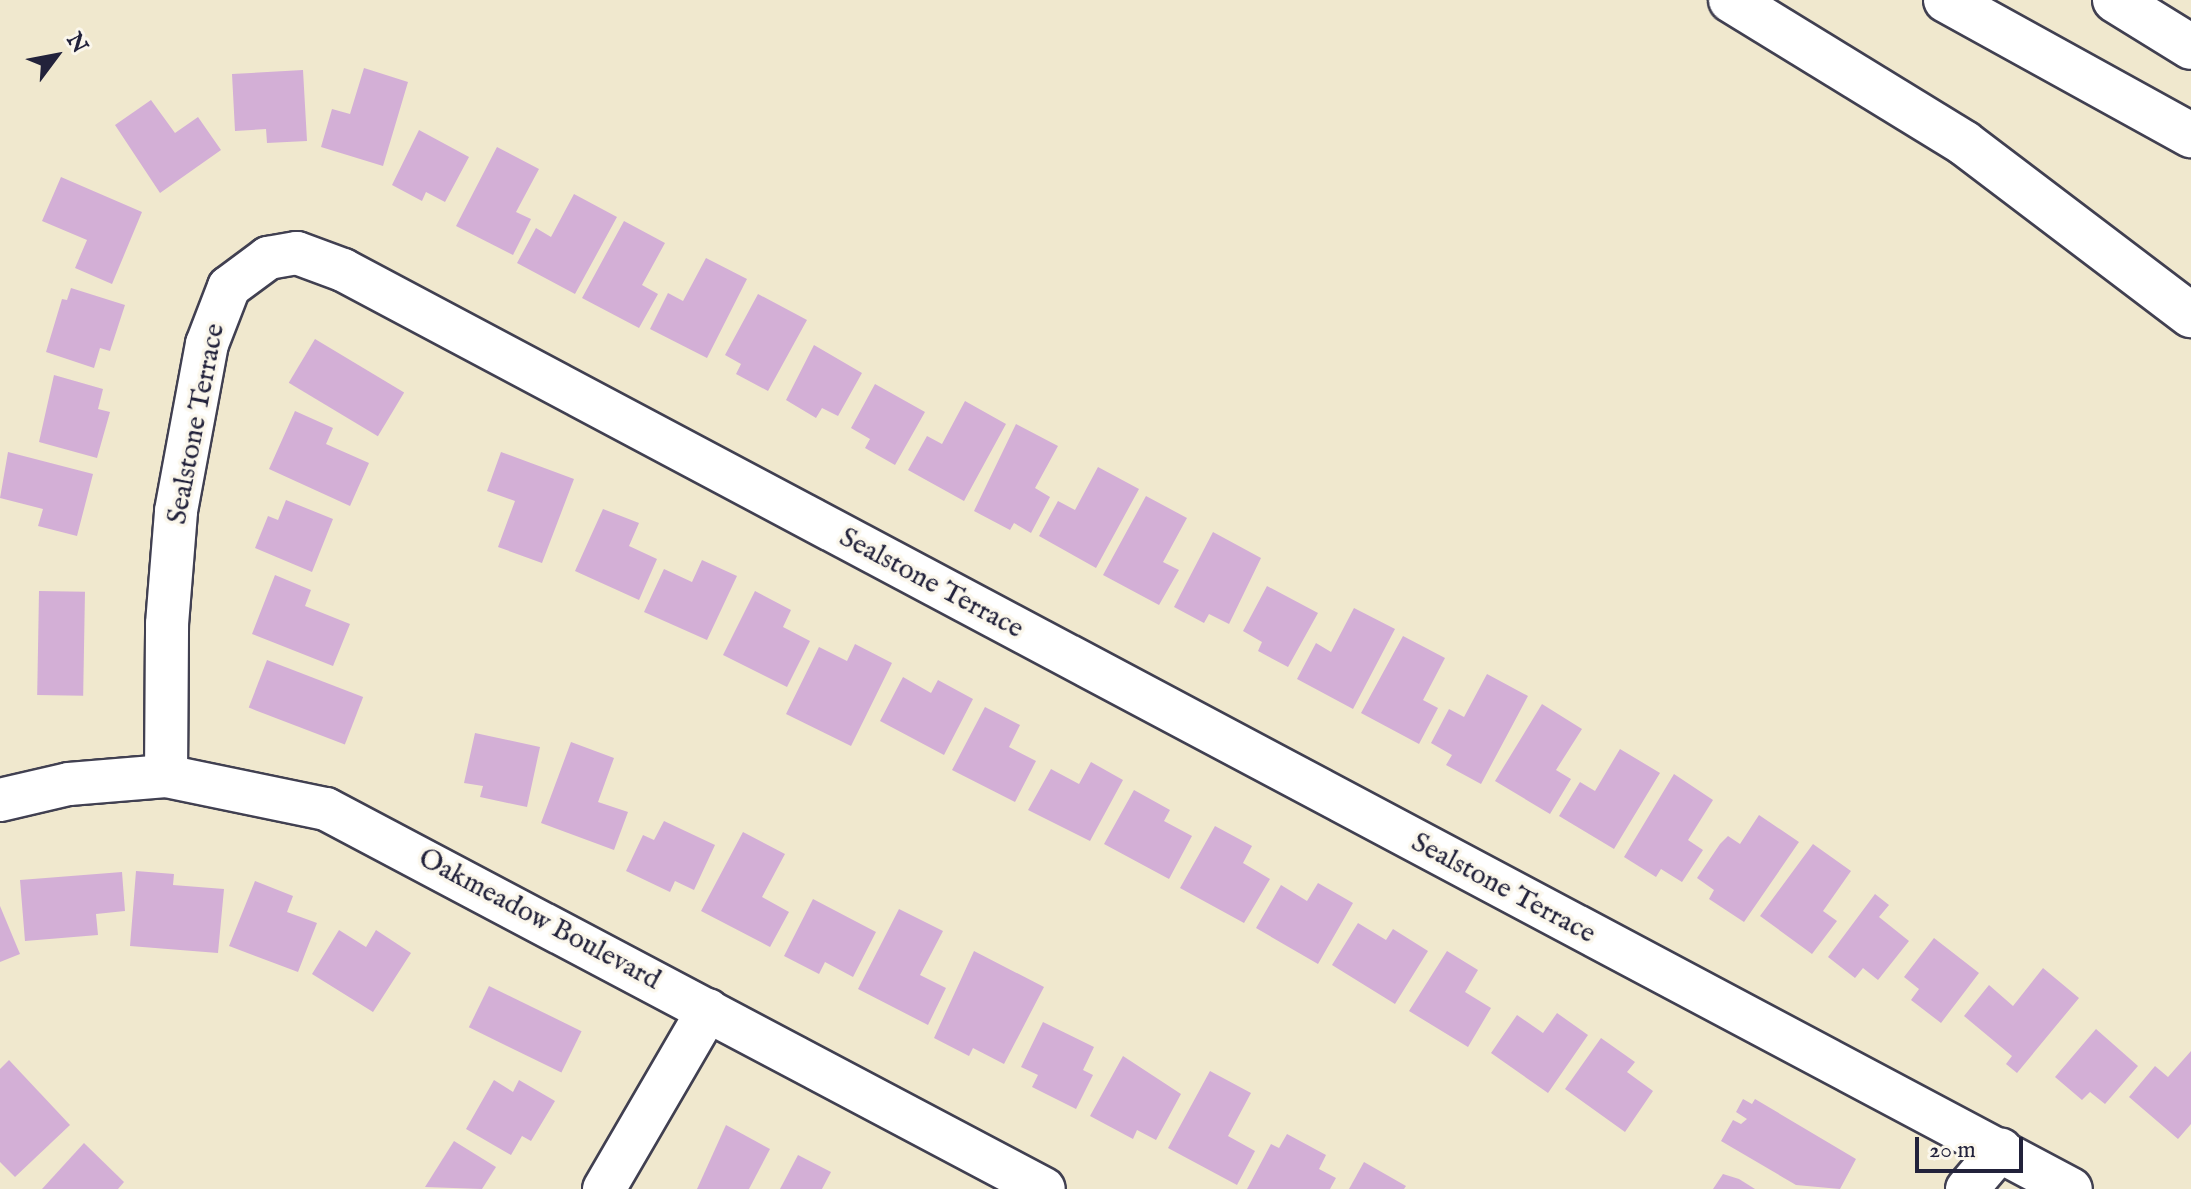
<!DOCTYPE html>
<style>
body{margin:0}
#map{position:relative;width:2191px;height:1189px;overflow:hidden;background:#f0e8ce;font-family:"IM FELL English",serif}
div>[style]{position:absolute}
[style*='--x']{left:calc(var(--x)*1px);top:calc(var(--y)*1px);width:calc(var(--w)*1px);rotate:calc(var(--a)*1deg)}
.building>*{inset:0;background:#d3afd6;transform-origin:0 0}
.roads{filter:drop-shadow(2px 0 #414051) drop-shadow(-2px 0 #414051) drop-shadow(0 2px #414051) drop-shadow(0 -2px #414051)}
.minor>*{height:42px;margin:-21px;padding:0 21px;transform-origin:21px;border-radius:21px;background:#fff}
.motorway>*{height:44px;margin:-22px;padding:0 22px;transform-origin:22px;border-radius:22px;background:#fff}
span{translate:-50% -50%;white-space:nowrap;text-align:center;line-height:1.15;-webkit-text-stroke:7px #fbf7ec;paint-order:stroke}
.street-label{font-size:28px;color:#22223b}
.north{position:absolute;left:16px;top:16px;width:80px;height:80px;-webkit-text-stroke:6px #fbf7ec;paint-order:stroke;rotate:58deg;font-size:22px;font-weight:700;line-height:32px;text-align:center;color:#22223b}
.north::after{content:'';display:block;margin:auto;width:28px;height:36px;background:#22223b;clip-path:polygon(50% 0,100% 100%,50% 72%,0 100%)}
.scale{position:absolute;left:1915px;top:1137px;width:108px;height:36px;box-sizing:border-box;border:4px solid #22223b;border-top:0;padding-left:10px;font-size:24px;line-height:28px;white-space:nowrap;color:#22223b;-webkit-text-stroke:6px #fbf7ec;paint-order:stroke}
</style>
<div id="map">
<div class="building">
<i style="clip-path:polygon(364px 68px,408px 82px,383px 166px,321px 147px,332px 109px,350px 114px)"></i>
<i style="clip-path:polygon(303px 70px,307px 141px,267px 143px,266px 129px,235px 131px,232px 74px)"></i>
<i style="clip-path:polygon(151px 100px,175px 133px,198px 117px,221px 150px,160px 193px,115px 125px)"></i>
<i style="clip-path:polygon(419px 130px,469px 157px,445px 202px,426px 192px,422px 201px,392px 185px)"></i>
<i style="clip-path:polygon(497px 147px,539px 169px,516px 212px,531px 219px,513px 255px,456px 226px)"></i>
<i style="clip-path:polygon(61px 177px,142px 212px,112px 284px,75px 268px,87px 240px,42px 221px)"></i>
<i style="clip-path:polygon(574px 194px,617px 217px,575px 294px,517px 263px,536px 228px,551px 237px)"></i>
<i style="clip-path:polygon(624px 221px,665px 243px,642px 285px,658px 294px,639px 328px,582px 298px)"></i>
<i style="clip-path:polygon(706px 258px,747px 279px,707px 358px,650px 329px,668px 293px,683px 301px)"></i>
<i style="clip-path:polygon(71px 288px,125px 305px,110px 351px,100px 348px,94px 368px,46px 352px,62px 299px,67px 300px)"></i>
<i style="clip-path:polygon(758px 294px,807px 320px,768px 391px,736px 374px,741px 364px,725px 355px)"></i>
<i style="left:315px;top:339px;width:104px;height:51px;rotate:31deg"></i>
<i style="clip-path:polygon(814px 345px,862px 373px,838px 416px,822px 408px,816px 418px,786px 400px)"></i>
<i style="clip-path:polygon(54px 375px,103px 389px,98px 409px,110px 412px,97px 458px,39px 442px)"></i>
<i style="clip-path:polygon(875px 384px,925px 412px,895px 465px,865px 448px,870px 439px,851px 428px)"></i>
<i style="clip-path:polygon(965px 401px,1006px 424px,964px 501px,908px 470px,927px 436px,942px 444px)"></i>
<i style="clip-path:polygon(295px 411px,333px 428px,326px 444px,369px 463px,350px 506px,269px 469px)"></i>
<i style="clip-path:polygon(1016px 424px,1058px 446px,1035px 488px,1050px 497px,1031px 533px,1014px 523px,1010px 530px,974px 511px)"></i>
<i style="clip-path:polygon(8px 452px,93px 474px,77px 536px,38px 526px,43px 509px,0 498px)"></i>
<i style="clip-path:polygon(501px 452px,574px 479px,542px 563px,498px 547px,515px 501px,487px 491px)"></i>
<i style="clip-path:polygon(1098px 467px,1139px 489px,1096px 568px,1039px 536px,1058px 501px,1075px 510px)"></i>
<i style="clip-path:polygon(1146px 496px,1187px 518px,1163px 562px,1179px 570px,1159px 605px,1103px 575px)"></i>
<i style="clip-path:polygon(286px 500px,333px 519px,312px 572px,255px 548px,268px 516px,278px 520px)"></i>
<i style="clip-path:polygon(603px 509px,639px 523px,629px 546px,657px 559px,639px 600px,575px 571px)"></i>
<i style="clip-path:polygon(1213px 532px,1261px 558px,1229px 624px,1209px 614px,1204px 623px,1174px 607px)"></i>
<i style="clip-path:polygon(702px 560px,737px 576px,707px 640px,644px 612px,664px 569px,692px 582px)"></i>
<i style="clip-path:polygon(275px 575px,311px 590px,305px 606px,350px 624px,333px 666px,252px 634px)"></i>
<i style="clip-path:polygon(1267px 586px,1318px 613px,1288px 667px,1258px 651px,1262px 642px,1243px 631px)"></i>
<i style="left:39px;top:591px;width:46px;height:104px;rotate:1deg"></i>
<i style="clip-path:polygon(755px 591px,791px 610px,783px 627px,810px 641px,787px 687px,723px 655px)"></i>
<i style="clip-path:polygon(1354px 608px,1395px 629px,1353px 709px,1297px 679px,1316px 643px,1331px 652px)"></i>
<i style="clip-path:polygon(1403px 636px,1445px 658px,1423px 700px,1438px 708px,1419px 744px,1361px 713px)"></i>
<i style="clip-path:polygon(855px 644px,892px 663px,851px 746px,786px 714px,819px 647px,847px 661px)"></i>
<i style="left:267px;top:660px;width:103px;height:51px;rotate:21deg"></i>
<i style="clip-path:polygon(1487px 674px,1528px 696px,1481px 784px,1446px 765px,1452px 755px,1431px 743px,1449px 709px,1464px 717px)"></i>
<i style="clip-path:polygon(903px 677px,931px 693px,938px 680px,973px 699px,944px 755px,880px 721px)"></i>
<i style="clip-path:polygon(1542px 704px,1582px 729px,1556px 770px,1571px 779px,1550px 814px,1495px 781px)"></i>
<i style="clip-path:polygon(985px 707px,1020px 725px,1009px 747px,1036px 761px,1015px 802px,952px 770px)"></i>
<i style="clip-path:polygon(475px 733px,540px 747px,527px 807px,480px 797px,483px 786px,464px 783px)"></i>
<i style="clip-path:polygon(571px 742px,614px 758px,598px 802px,628px 812px,614px 850px,541px 823px)"></i>
<i style="clip-path:polygon(1620px 749px,1660px 773px,1614px 849px,1559px 816px,1580px 782px,1595px 791px)"></i>
<i style="clip-path:polygon(1091px 762px,1123px 780px,1090px 841px,1028px 810px,1051px 769px,1079px 784px)"></i>
<i style="clip-path:polygon(1674px 774px,1713px 800px,1688px 840px,1703px 850px,1682px 882px,1661px 869px,1656px 877px,1624px 857px)"></i>
<i style="clip-path:polygon(1134px 790px,1170px 810px,1164px 821px,1192px 836px,1169px 879px,1104px 844px)"></i>
<i style="clip-path:polygon(1759px 815px,1799px 842px,1744px 922px,1709px 899px,1714px 890px,1697px 878px,1720px 844px,1728px 836px,1740px 844px)"></i>
<i style="clip-path:polygon(664px 821px,715px 845px,694px 890px,675px 881px,670px 892px,626px 871px,643px 835px,654px 840px)"></i>
<i style="clip-path:polygon(1215px 826px,1252px 846px,1243px 863px,1270px 879px,1244px 923px,1180px 888px)"></i>
<i style="clip-path:polygon(743px 832px,785px 854px,762px 897px,789px 912px,770px 947px,701px 911px)"></i>
<i style="clip-path:polygon(1813px 844px,1851px 871px,1823px 911px,1837px 921px,1812px 954px,1760px 916px)"></i>
<i style="clip-path:polygon(136px 871px,174px 874px,173px 885px,224px 889px,218px 953px,130px 946px)"></i>
<i style="clip-path:polygon(122px 872px,125px 911px,96px 914px,98px 935px,25px 941px,20px 880px)"></i>
<i style="clip-path:polygon(255px 881px,293px 896px,287px 912px,317px 923px,298px 972px,229px 946px)"></i>
<i style="clip-path:polygon(1318px 883px,1353px 903px,1318px 964px,1256px 928px,1281px 885px,1307px 901px)"></i>
<i style="clip-path:polygon(1875px 894px,1889px 905px,1879px 917px,1909px 941px,1878px 980px,1863px 968px,1855px 978px,1828px 957px)"></i>
<i style="clip-path:polygon(813px 899px,876px 932px,853px 977px,825px 962px,819px 974px,784px 956px)"></i>
<i style="clip-path:polygon(0 906px,20px 954px,0 962px)"></i>
<i style="clip-path:polygon(899px 909px,943px 931px,920px 975px,946px 988px,928px 1025px,858px 989px)"></i>
<i style="clip-path:polygon(1358px 923px,1386px 940px,1393px 929px,1428px 951px,1395px 1004px,1332px 965px)"></i>
<i style="clip-path:polygon(339px 930px,366px 947px,376px 930px,411px 953px,373px 1012px,312px 974px)"></i>
<i style="clip-path:polygon(1934px 938px,1979px 973px,1941px 1023px,1911px 1000px,1919px 989px,1904px 977px)"></i>
<i style="clip-path:polygon(974px 951px,1044px 987px,1004px 1064px,973px 1048px,969px 1056px,934px 1038px)"></i>
<i style="clip-path:polygon(1447px 951px,1478px 970px,1465px 992px,1491px 1008px,1468px 1047px,1409px 1011px)"></i>
<i style="clip-path:polygon(2043px 968px,2079px 998px,2017px 1073px,2006px 1064px,2012px 1056px,1964px 1016px,1989px 985px,2013px 1006px)"></i>
<i style="left:489px;top:986px;width:103px;height:46px;rotate:26deg"></i>
<i style="clip-path:polygon(1557px 1013px,1588px 1035px,1548px 1093px,1491px 1053px,1517px 1015px,1543px 1033px)"></i>
<i style="clip-path:polygon(1043px 1022px,1094px 1047px,1083px 1070px,1093px 1075px,1076px 1109px,1032px 1087px,1038px 1075px,1021px 1067px)"></i>
<i style="clip-path:polygon(2096px 1029px,2138px 1066px,2105px 1104px,2090px 1092px,2082px 1100px,2055px 1077px)"></i>
<i style="clip-path:polygon(1601px 1038px,1635px 1062px,1627px 1072px,1653px 1091px,1625px 1132px,1565px 1089px)"></i>
<i style="clip-path:polygon(2191px 1051px,2191px 1124px,2178px 1139px,2129px 1097px,2155px 1066px,2168px 1077px)"></i>
<i style="clip-path:polygon(1123px 1056px,1181px 1094px,1156px 1140px,1137px 1130px,1133px 1139px,1090px 1116px)"></i>
<i style="clip-path:polygon(9px 1060px,70px 1125px,15px 1177px,0 1162px,0 1069px)"></i>
<i style="clip-path:polygon(1210px 1071px,1251px 1093px,1228px 1136px,1255px 1151px,1237px 1185px,1168px 1148px)"></i>
<i style="clip-path:polygon(494px 1080px,513px 1092px,519px 1080px,555px 1101px,531px 1141px,522px 1136px,511px 1155px,466px 1129px)"></i>
<i style="clip-path:polygon(1743px 1099px,1752px 1104px,1755px 1099px,1856px 1159px,1840px 1189px,1796px 1185px,1721px 1141px,1733px 1120px,1741px 1124px,1747px 1119px,1736px 1112px)"></i>
<i style="clip-path:polygon(726px 1125px,770px 1149px,749px 1189px,697px 1189px)"></i>
<i style="clip-path:polygon(1287px 1134px,1326px 1155px,1319px 1169px,1336px 1178px,1330px 1189px,1247px 1189px,1271px 1144px,1279px 1148px)"></i>
<i style="clip-path:polygon(454px 1141px,496px 1167px,482px 1189px,425px 1187px)"></i>
<i style="clip-path:polygon(84px 1143px,124px 1182px,118px 1189px,42px 1189px)"></i>
<i style="clip-path:polygon(798px 1155px,831px 1172px,822px 1189px,780px 1189px)"></i>
<i style="clip-path:polygon(1364px 1162px,1406px 1186px,1404px 1189px,1349px 1189px)"></i>
<i style="clip-path:polygon(1723px 1174px,1739px 1179px,1755px 1189px,1713px 1189px)"></i>
</div>
<div class="roads">
<div class="minor">
<i style="--x:166;--y:776;--w:152;--a:-89.6"></i>
<i style="--x:167;--y:624;--w:113;--a:-85.4"></i>
<i style="--x:176;--y:511;--w:170;--a:-79.5"></i>
<i style="--x:207;--y:344;--w:61;--a:-68.9"></i>
<i style="--x:229;--y:287;--w:49;--a:-36.6"></i>
<i style="--x:268;--y:258;--w:29;--a:-10"></i>
<i style="--x:297;--y:253;--w:49;--a:20.3"></i>
<i style="--x:343;--y:270;--w:1957;--a:28.01"></i>
<i style="--x:0;--y:800;--w:71;--a:-13.1"></i>
<i style="--x:69;--y:784;--w:97;--a:-4.7"></i>
<i style="--x:166;--y:776;--w:163;--a:11.7"></i>
<i style="--x:326;--y:809;--w:812;--a:27.89"></i>
<i style="--x:604;--y:1189;--w:207;--a:-59.8"></i>
<i style="--x:1967;--y:1189;--w:52;--a:-49.6"></i>
</div>
<div class="motorway">
<i style="--x:1731;--y:0;--w:273;--a:31.5"></i>
<i style="--x:1964;--y:143;--w:285;--a:37.2"></i>
<i style="--x:1946;--y:0;--w:280;--a:28.9"></i>
<i style="--x:2115;--y:0;--w:89;--a:31.7"></i>
</div>
</div>
<div class="street-label">
<span style="left:197px;top:424px;rotate:-79deg">Sealstone Terrace</span>
<span style="left:931px;top:584px;rotate:28deg">Sealstone Terrace</span>
<span style="left:1503px;top:889px;rotate:28deg">Sealstone Terrace</span>
<span style="left:539px;top:920px;rotate:28deg">Oakmeadow Boulevard</span>
</div>
<div class="north">N</div>
<div class="scale">20 m</div>
</div>
